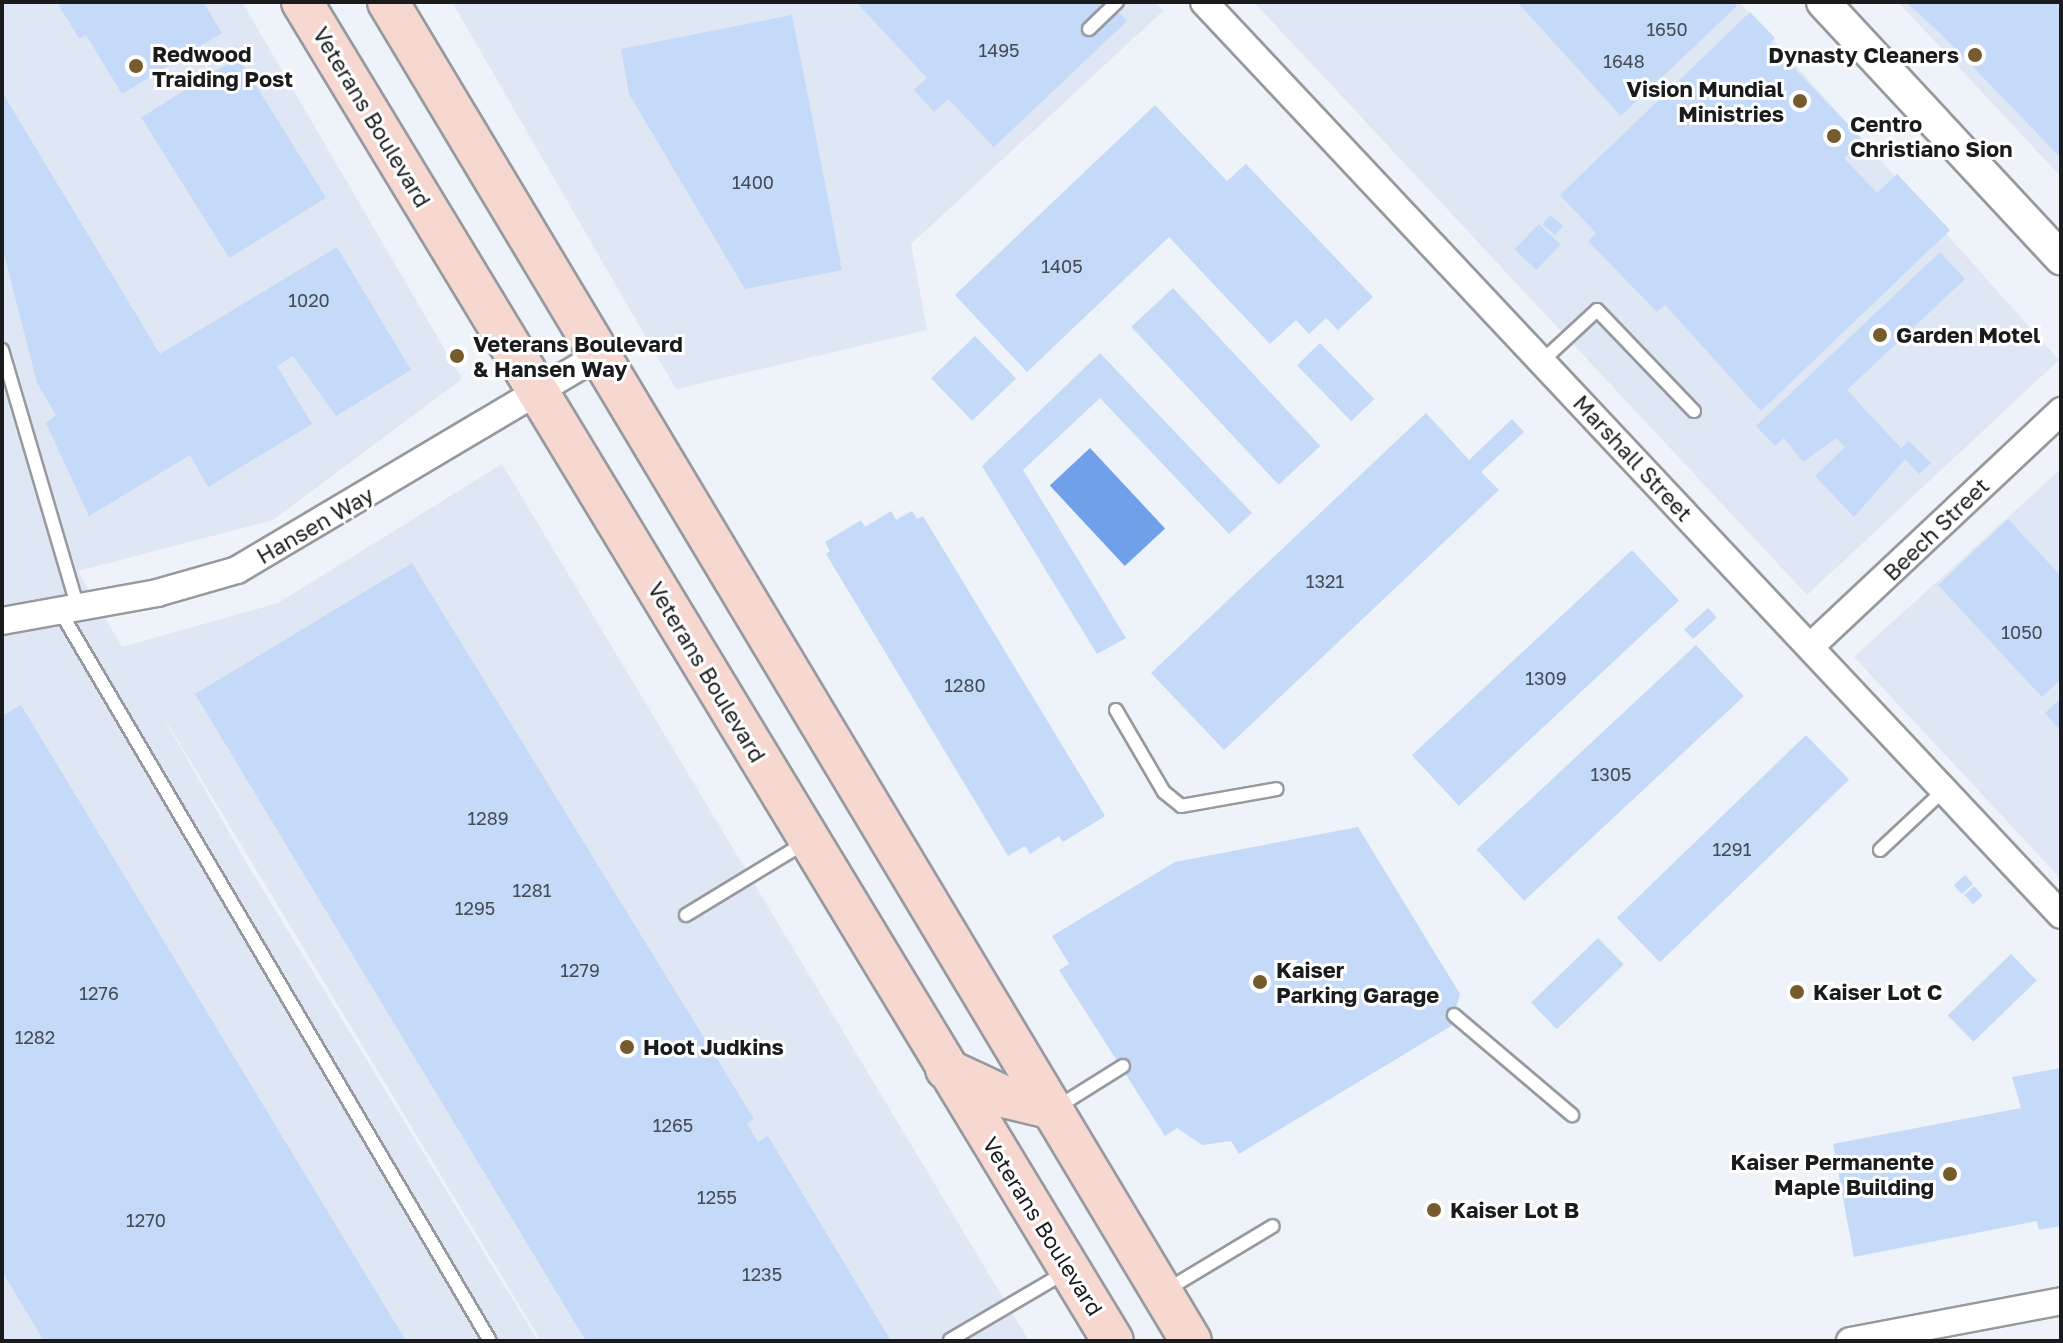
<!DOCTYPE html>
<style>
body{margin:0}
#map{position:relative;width:2063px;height:1343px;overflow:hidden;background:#eef2f9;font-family:"Golos Text",sans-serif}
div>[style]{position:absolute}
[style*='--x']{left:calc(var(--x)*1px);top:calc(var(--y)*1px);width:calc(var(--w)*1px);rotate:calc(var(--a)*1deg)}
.built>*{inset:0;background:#dfe7f4}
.water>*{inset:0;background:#71a0ea;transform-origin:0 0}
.building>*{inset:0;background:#c4daf8;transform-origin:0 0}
.roads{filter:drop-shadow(2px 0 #969a9f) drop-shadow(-2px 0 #969a9f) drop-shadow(0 2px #969a9f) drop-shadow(0 -2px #969a9f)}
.service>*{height:12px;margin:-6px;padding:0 6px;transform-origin:6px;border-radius:6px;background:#fff}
.minor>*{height:26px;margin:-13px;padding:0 13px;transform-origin:13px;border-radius:13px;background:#fff}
.tertiary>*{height:32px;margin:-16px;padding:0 16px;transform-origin:16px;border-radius:16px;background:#fff}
.primary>*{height:40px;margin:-20px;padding:0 20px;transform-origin:20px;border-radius:20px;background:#f7d8d0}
.dots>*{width:22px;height:22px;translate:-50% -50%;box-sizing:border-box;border:4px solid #fff;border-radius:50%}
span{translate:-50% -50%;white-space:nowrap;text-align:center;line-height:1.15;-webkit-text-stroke:6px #fff;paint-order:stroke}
.number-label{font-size:18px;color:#444b54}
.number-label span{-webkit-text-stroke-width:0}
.poi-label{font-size:22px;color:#1a1b1d;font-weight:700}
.left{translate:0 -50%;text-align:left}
.right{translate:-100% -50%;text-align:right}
.street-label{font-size:22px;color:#1a1b1d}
.frame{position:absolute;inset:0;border:4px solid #1a1b1d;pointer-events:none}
</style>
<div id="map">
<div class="built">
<i style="clip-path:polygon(2px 2px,242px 2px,462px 379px,273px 520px,78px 571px,122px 647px,278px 603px,502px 464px,1029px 1341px,541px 1341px,153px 699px,249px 867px,538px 1341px,2px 1341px)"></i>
<i style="clip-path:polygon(452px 2px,1155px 2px,1163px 11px,911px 244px,927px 330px,676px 389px)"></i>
<i style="clip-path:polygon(1254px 2px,1739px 2px,2059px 360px,1807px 595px)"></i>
<i style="clip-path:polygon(1898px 2px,2061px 2px,2061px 177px)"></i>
<i style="clip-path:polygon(2061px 469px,2061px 879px,1854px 657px)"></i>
</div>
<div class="water">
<i style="left:1090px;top:448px;width:110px;height:55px;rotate:47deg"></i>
</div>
<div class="building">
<i style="clip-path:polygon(57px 2px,203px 2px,222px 33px,122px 94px,86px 35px,79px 39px)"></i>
<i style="clip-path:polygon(856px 2px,1109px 2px,1127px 21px,994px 147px,948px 99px,934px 112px,914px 90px,927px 78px)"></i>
<i style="clip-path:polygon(1517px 2px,1733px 2px,1737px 6px,1621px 116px)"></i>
<i style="clip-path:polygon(1906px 2px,2061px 2px,2061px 158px,1941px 34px)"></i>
<i style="clip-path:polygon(1750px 12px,1775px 38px,1770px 43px,1863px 140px,1844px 158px,1877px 193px,1897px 174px,1950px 230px,1761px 411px,1665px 305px,1657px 312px,1588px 241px,1596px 233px,1560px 195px)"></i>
<i style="clip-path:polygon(792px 15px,842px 270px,745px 289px,629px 94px,621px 49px)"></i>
<i style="left:238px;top:57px;width:166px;height:114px;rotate:58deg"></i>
<i style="clip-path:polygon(2px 92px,160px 354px,337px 247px,411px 370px,336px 416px,293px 356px,277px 366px,312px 424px,208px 487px,190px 455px,89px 516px,46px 423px,56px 415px,37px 383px,2px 246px)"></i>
<i style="clip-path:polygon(1155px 105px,1227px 181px,1246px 164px,1373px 297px,1338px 330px,1326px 318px,1309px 334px,1296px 320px,1270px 344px,1169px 237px,1027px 372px,955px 295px)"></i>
<i style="left:1550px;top:215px;width:17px;height:12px;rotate:40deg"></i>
<i style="left:1539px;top:224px;width:30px;height:35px;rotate:44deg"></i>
<i style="clip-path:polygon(1940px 252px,1965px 279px,1847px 390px,1901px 448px,1909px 441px,1931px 463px,1919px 474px,1905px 459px,1854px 517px,1815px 476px,1845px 447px,1836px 438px,1803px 462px,1784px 438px,1775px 446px,1756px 426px)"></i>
<i style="left:1173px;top:288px;width:216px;height:57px;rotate:47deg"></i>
<i style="left:975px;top:336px;width:59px;height:61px;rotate:46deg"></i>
<i style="left:1320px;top:343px;width:78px;height:32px;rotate:46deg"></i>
<i style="clip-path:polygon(1100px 353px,1252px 513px,1229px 534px,1100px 398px,1023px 470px,1126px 638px,1097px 654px,982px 466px)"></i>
<i style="clip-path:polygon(1426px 413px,1469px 460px,1512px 419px,1524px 432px,1481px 472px,1499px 490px,1224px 750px,1151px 673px)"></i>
<i style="clip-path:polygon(891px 511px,896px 520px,912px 511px,917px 519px,923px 516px,1105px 816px,1063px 842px,1059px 836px,1030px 854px,1025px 846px,1008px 856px,826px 554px,830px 551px,825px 542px,861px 520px,865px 527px)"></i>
<i style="clip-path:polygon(2008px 519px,2061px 576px,2061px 679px,2042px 697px,1938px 585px)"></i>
<i style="left:1632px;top:550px;width:69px;height:301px;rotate:47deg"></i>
<i style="clip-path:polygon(412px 563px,754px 1119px,747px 1124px,758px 1142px,768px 1136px,891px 1341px,586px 1341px,195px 694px)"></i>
<i style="left:1708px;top:608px;width:13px;height:32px;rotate:48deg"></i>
<i style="left:1696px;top:645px;width:70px;height:300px;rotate:47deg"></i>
<i style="clip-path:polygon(2061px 698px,2061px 731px,2045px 713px)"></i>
<i style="clip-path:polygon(21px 705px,406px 1341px,44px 1341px,2px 1271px,2px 716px)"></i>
<i style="left:1806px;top:735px;width:62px;height:263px;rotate:46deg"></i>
<i style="clip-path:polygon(1358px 827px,1460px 994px,1451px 1026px,1239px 1154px,1231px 1141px,1202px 1145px,1177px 1128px,1165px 1136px,1059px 970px,1069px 964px,1052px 936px,1175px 862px)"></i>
<i style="left:1965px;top:875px;width:12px;height:15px;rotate:48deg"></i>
<i style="left:1974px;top:886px;width:13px;height:13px;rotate:48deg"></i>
<i style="left:1598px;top:938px;width:37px;height:93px;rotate:46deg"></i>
<i style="left:2011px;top:954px;width:37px;height:88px;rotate:46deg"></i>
<i style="clip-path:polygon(2061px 1068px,2061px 1226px,2039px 1230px,2037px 1221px,1854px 1257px,1833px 1144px,2021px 1108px,2012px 1077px)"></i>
</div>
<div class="roads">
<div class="service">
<i style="--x:1089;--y:29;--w:39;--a:-44"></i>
<i style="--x:2;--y:350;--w:269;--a:73.6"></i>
<i style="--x:1542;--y:361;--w:75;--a:-42.8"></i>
<i style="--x:1597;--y:310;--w:140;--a:46.2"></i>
<i style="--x:60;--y:611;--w:847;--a:59.5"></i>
<i style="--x:1116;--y:710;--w:95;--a:59.7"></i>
<i style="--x:1164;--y:792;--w:22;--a:39"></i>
<i style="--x:1181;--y:806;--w:97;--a:-10"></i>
<i style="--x:1880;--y:850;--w:85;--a:-43.1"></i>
<i style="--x:686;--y:915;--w:140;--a:-31.3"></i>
<i style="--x:1454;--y:1015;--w:155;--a:40.3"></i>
<i style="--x:1056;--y:1108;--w:79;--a:-32.1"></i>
<i style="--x:1168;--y:1289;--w:122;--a:-31"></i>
<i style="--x:950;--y:1340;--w:132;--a:-30.4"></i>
</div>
<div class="minor">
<i style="--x:1204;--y:2;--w:1252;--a:46.81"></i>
<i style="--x:2;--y:621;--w:158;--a:-10.2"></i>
<i style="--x:157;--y:593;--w:83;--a:-16"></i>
<i style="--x:237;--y:570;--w:421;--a:-30.7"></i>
<i style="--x:1810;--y:647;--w:345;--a:-43.2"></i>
<i style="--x:1850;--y:1341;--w:215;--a:-10.7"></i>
</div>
<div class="tertiary">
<i style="--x:1823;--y:2;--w:350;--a:47.1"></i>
</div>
<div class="primary">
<i style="--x:302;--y:2;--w:1565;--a:58.8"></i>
<i style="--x:388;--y:2;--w:1561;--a:59.05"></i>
<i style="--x:946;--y:1069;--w:68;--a:25.1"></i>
<i style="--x:1008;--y:1098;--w:46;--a:13.7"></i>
</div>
</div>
<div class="dots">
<i style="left:1975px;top:55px;background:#765c2d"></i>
<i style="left:136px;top:66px;background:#765c2d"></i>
<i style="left:1800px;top:101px;background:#765c2d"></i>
<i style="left:1834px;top:136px;background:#765c2d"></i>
<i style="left:1880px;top:335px;background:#765c2d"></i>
<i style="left:457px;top:356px;background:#765c2d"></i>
<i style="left:1260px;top:982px;background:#765c2d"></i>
<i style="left:1797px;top:992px;background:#765c2d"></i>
<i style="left:627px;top:1047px;background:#765c2d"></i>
<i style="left:1950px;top:1174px;background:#765c2d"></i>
<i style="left:1434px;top:1210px;background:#765c2d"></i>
</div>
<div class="number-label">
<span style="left:1667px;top:29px">1650</span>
<span style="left:999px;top:50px">1495</span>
<span style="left:1624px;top:61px">1648</span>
<span style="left:753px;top:182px">1400</span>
<span style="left:1062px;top:266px">1405</span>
<span style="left:309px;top:300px">1020</span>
<span style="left:1325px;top:581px">1321</span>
<span style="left:2022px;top:632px">1050</span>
<span style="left:1546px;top:678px">1309</span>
<span style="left:965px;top:685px">1280</span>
<span style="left:1611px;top:774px">1305</span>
<span style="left:488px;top:818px">1289</span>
<span style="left:1732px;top:849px">1291</span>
<span style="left:532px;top:890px">1281</span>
<span style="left:475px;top:908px">1295</span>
<span style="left:580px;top:970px">1279</span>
<span style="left:99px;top:993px">1276</span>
<span style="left:35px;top:1037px">1282</span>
<span style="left:673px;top:1125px">1265</span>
<span style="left:717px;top:1197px">1255</span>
<span style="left:146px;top:1220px">1270</span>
<span style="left:762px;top:1274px">1235</span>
</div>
<div class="poi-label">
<span class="left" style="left:152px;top:66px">Redwood<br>Traiding Post</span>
<span class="right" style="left:1959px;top:55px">Dynasty Cleaners</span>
<span class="right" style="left:1784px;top:101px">Vision Mundial<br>Ministries</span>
<span class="left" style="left:1850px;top:136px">Centro<br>Christiano Sion</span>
<span class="left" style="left:1896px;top:335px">Garden Motel</span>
<span class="left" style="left:473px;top:356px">Veterans Boulevard<br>&amp; Hansen Way</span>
<span class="left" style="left:1276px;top:982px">Kaiser<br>Parking Garage</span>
<span class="left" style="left:1813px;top:992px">Kaiser Lot C</span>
<span class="left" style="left:643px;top:1047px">Hoot Judkins</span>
<span class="right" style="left:1934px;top:1174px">Kaiser Permanente<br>Maple Building</span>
<span class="left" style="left:1450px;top:1210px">Kaiser Lot B</span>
</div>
<div class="street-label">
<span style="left:372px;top:117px;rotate:59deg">Veterans Boulevard</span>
<span style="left:1633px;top:458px;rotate:47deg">Marshall Street</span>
<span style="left:315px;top:525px;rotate:-30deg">Hansen Way</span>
<span style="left:1936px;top:529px;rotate:-44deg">Beech Street</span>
<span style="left:707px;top:672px;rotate:59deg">Veterans Boulevard</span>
<span style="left:1043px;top:1226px;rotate:58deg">Veterans Boulevard</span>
</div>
<div class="frame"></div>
</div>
